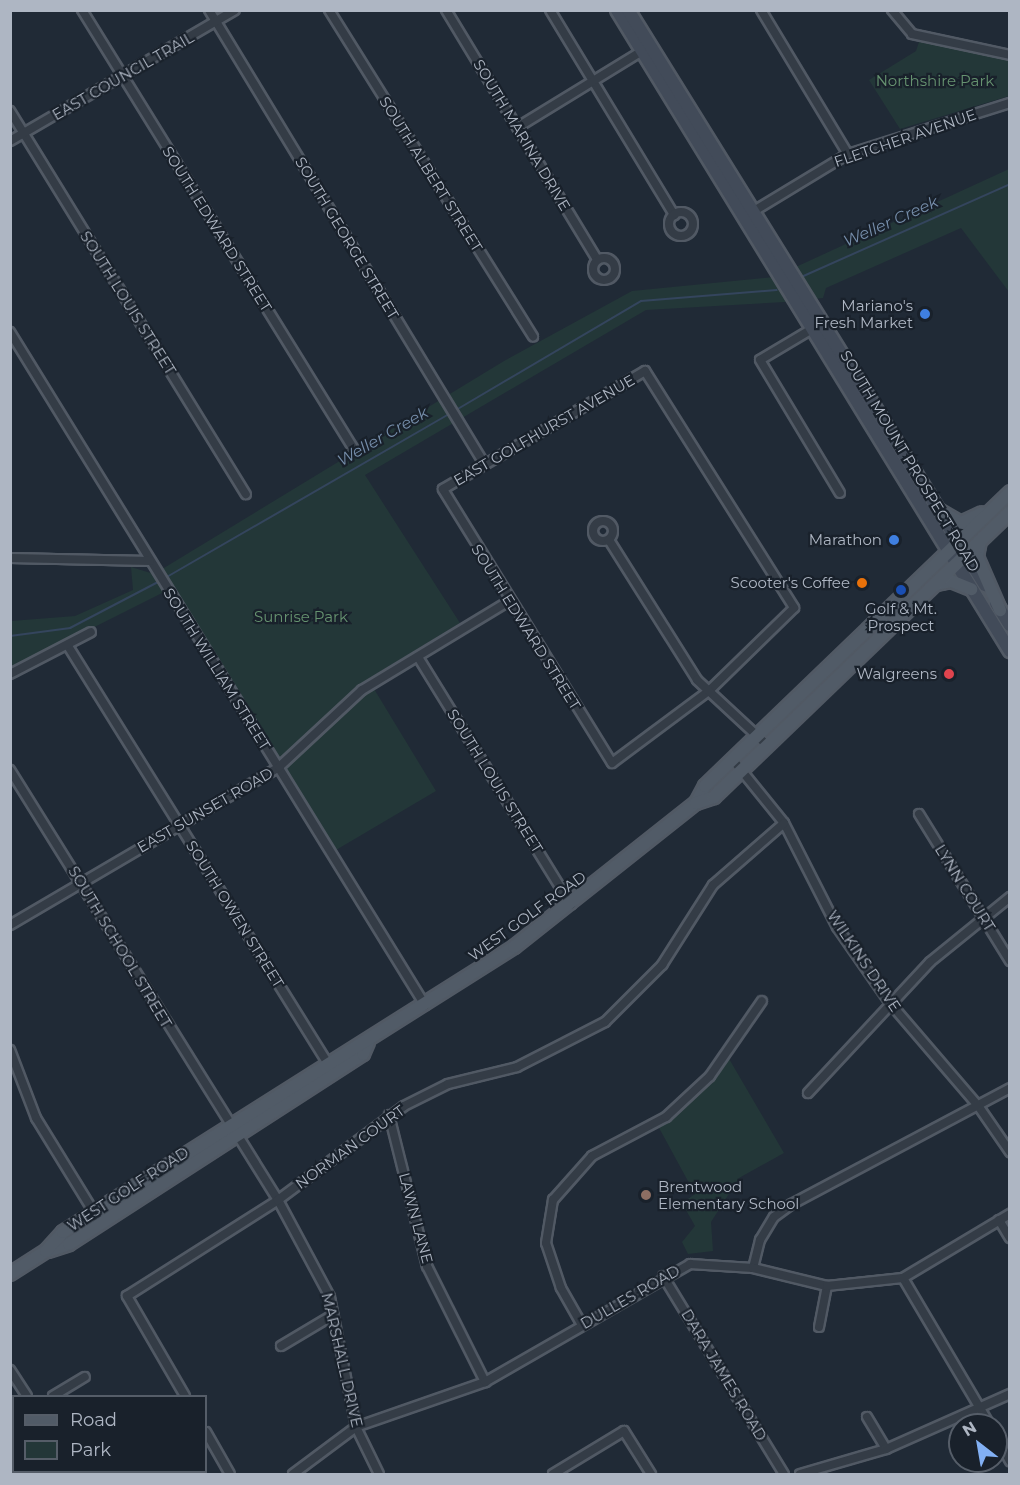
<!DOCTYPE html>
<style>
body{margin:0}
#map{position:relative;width:1020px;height:1485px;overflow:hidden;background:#202a36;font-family:Montserrat,sans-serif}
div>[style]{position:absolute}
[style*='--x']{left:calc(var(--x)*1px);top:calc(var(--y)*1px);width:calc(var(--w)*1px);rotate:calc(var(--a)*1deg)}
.green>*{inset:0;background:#233738}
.stream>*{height:2px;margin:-1px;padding:0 1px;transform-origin:1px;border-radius:1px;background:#34455d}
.roads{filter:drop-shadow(2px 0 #515964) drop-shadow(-2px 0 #515964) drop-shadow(0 2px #515964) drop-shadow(0 -2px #515964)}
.minor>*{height:8px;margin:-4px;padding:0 4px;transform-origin:4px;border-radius:4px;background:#343c46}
.minor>.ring{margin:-4px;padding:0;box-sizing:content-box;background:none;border:8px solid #343c46;border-radius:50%}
.secondary>*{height:12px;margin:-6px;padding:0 6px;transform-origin:6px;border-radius:6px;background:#424b59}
.primary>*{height:12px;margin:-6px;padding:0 6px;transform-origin:6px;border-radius:6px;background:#515b67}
.dots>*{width:16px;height:16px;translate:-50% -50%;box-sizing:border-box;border:3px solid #19212b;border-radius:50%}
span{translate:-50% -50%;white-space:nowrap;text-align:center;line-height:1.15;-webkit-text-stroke:4.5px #19212b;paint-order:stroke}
.street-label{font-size:15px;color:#aeb6c3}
.park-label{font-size:15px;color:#669370}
.poi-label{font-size:15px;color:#aeb6c3}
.right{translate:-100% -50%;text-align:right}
.left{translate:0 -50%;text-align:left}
.water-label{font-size:16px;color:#768eab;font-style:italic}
.frame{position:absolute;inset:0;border:12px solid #aeb6c3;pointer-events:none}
.legend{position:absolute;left:12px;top:1395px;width:195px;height:78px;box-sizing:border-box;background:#19212b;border:2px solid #555d68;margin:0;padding:8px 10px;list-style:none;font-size:18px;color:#aeb6c3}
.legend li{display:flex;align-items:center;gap:12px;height:30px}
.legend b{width:30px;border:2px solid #555d68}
.north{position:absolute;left:948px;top:1413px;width:60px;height:60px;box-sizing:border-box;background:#19212b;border:2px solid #555d68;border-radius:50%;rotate:329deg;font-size:16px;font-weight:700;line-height:24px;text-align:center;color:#aeb6c3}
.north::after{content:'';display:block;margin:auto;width:21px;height:27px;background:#82b0f4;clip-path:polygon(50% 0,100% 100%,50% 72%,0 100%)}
</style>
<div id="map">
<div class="green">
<i style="clip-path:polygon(919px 42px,1009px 59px,1009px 96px,900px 129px,869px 80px,916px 51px)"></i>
<i style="clip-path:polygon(1009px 169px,1009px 292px,961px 228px,826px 288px,823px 298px,813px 299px,805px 286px,785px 302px,646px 310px,365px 475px,460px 623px,368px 679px,436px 791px,336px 850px,174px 587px,11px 669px,11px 621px,75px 616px,133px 590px,131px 567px,154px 574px,504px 361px,632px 291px,774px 277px)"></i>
<i style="clip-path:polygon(728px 1057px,784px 1153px,739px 1178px,711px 1222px,713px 1251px,688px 1254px,682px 1242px,695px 1226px,682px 1203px,695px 1194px,658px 1126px)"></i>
</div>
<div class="stream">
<i style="--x:799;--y:278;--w:231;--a:-24"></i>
<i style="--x:456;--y:410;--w:215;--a:-30.5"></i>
<i style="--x:641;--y:301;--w:136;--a:-4.6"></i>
<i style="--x:165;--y:578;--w:330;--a:-30"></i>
<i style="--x:10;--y:636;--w:61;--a:-7.6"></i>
<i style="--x:70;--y:628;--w:102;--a:-27.6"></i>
</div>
<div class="roads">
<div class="minor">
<i style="--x:82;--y:10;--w:515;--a:58.25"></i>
<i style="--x:209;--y:10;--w:532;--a:58.76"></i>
<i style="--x:329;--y:10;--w:385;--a:58"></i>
<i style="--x:446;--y:10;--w:291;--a:58.8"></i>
<i style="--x:550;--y:10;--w:240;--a:58.8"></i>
<i style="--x:761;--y:10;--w:168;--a:58.9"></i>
<i style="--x:892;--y:10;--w:31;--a:50"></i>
<i style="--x:912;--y:34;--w:100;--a:12.1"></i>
<i style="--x:10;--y:111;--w:450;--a:58.4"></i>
<i style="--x:518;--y:127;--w:151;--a:-31.5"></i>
<i style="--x:10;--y:141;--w:260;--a:-30.2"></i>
<i class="ring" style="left:669px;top:212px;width:16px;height:16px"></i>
<i style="--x:749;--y:214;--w:116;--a:-31.2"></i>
<i style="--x:848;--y:154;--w:170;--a:-17.5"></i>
<i class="ring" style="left:593px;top:258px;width:14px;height:14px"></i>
<i style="--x:817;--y:326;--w:66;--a:149.2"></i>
<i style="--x:760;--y:360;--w:155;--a:59"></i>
<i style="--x:10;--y:332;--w:791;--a:58.34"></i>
<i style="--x:645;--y:371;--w:280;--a:57.8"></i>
<i style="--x:794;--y:608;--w:117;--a:135.7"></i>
<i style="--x:710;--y:690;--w:122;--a:143.3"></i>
<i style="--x:612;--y:763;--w:322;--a:-121.7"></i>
<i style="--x:443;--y:489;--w:234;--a:-30.3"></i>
<i class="ring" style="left:593px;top:521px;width:12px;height:12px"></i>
<i style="--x:609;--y:540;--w:165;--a:57.8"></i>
<i style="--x:697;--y:680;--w:97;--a:42.9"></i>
<i style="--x:10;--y:558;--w:140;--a:1.2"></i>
<i style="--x:68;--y:646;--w:489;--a:58.1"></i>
<i style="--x:418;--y:657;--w:291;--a:58.3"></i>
<i style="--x:10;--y:674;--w:91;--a:-27.4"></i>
<i style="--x:733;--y:760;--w:81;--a:51"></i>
<i style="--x:784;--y:823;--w:117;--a:63"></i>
<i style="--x:837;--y:927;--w:93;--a:55.1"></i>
<i style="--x:890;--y:1003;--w:137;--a:49.4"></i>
<i style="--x:979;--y:1107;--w:55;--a:55.4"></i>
<i style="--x:10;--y:770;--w:507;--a:58.07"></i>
<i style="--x:278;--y:1200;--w:110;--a:61.8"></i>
<i style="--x:330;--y:1297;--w:133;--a:78.7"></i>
<i style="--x:356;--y:1427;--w:52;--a:63.9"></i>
<i style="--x:919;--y:814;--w:173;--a:58.2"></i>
<i style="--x:10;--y:925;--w:312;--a:-30.4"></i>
<i style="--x:279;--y:767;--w:113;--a:-42.9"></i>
<i style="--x:362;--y:690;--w:172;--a:-31.2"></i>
<i style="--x:10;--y:1050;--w:73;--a:69.1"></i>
<i style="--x:36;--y:1118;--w:116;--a:58.4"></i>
<i style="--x:808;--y:1093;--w:179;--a:-47"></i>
<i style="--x:930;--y:962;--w:103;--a:-39.1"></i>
<i style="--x:389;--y:1115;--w:156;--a:75.9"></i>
<i style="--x:427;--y:1266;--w:130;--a:63.4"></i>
<i style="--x:999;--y:1220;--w:21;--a:59"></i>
<i style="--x:753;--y:1268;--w:29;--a:-76"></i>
<i style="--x:760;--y:1240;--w:27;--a:-59"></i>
<i style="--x:774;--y:1217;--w:22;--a:-36"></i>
<i style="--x:792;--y:1204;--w:247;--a:-28"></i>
<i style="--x:663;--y:1276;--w:232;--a:58.6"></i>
<i style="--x:903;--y:1278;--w:171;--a:59.4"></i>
<i style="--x:582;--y:1325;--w:43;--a:-119.6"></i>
<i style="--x:561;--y:1288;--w:47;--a:-108.4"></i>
<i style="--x:546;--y:1243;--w:44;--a:-80.8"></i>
<i style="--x:553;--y:1200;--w:59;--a:-48.4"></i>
<i style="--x:592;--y:1156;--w:84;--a:-27.8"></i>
<i style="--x:666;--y:1117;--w:60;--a:-43"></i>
<i style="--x:710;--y:1076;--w:91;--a:-55.3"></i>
<i style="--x:819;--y:1327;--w:42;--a:-79"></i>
<i style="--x:281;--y:1346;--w:61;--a:-30.8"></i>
<i style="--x:10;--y:1370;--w:31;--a:57"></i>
<i style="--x:53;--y:1396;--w:37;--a:-31"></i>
<i style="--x:185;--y:1396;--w:116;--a:-120.1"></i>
<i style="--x:127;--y:1296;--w:179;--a:-32.4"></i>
<i style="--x:278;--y:1200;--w:157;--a:-36.7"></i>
<i style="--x:404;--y:1106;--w:49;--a:-26.6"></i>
<i style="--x:448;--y:1084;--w:71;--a:-13.8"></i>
<i style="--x:517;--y:1067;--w:99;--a:-27.1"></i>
<i style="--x:605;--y:1022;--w:81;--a:-45"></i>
<i style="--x:662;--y:965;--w:95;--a:-57.5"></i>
<i style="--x:713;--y:885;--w:94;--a:-41.1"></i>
<i style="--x:867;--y:1417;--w:37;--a:59"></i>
<i style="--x:206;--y:1432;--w:48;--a:60.3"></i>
<i style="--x:996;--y:1436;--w:29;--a:61"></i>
<i style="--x:293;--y:1474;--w:79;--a:-36.7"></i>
<i style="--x:356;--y:1427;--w:137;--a:-19.2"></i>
<i style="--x:485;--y:1382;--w:237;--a:-29.9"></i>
<i style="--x:690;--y:1264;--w:63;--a:3.6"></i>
<i style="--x:753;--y:1268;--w:76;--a:13.7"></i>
<i style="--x:827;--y:1286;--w:76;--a:-6"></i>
<i style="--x:903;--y:1278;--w:125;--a:-30.9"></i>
<i style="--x:553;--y:1474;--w:83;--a:-31.2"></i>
<i style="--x:624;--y:1431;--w:51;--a:57.9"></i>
<i style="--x:800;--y:1474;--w:90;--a:-16.2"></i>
<i style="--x:886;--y:1449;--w:136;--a:-23.9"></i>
</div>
<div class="secondary">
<i style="--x:617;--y:10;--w:752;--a:58.49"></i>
<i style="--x:628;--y:10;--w:677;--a:58.17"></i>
<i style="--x:996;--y:603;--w:26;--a:58"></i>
</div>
<div class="primary">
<i style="--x:940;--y:511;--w:24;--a:30"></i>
<i style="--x:961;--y:523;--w:23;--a:-25"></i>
<i style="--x:980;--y:541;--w:16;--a:101"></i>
<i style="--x:977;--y:557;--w:58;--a:66.5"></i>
<i style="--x:936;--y:584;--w:15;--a:-11"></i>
<i style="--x:951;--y:581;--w:22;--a:22"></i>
<i style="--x:696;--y:803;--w:19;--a:-62"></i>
<i style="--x:705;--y:786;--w:424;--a:-43.9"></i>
<i style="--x:48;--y:1251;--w:22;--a:-18"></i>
<i style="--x:69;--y:1244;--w:350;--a:-32.9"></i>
<i style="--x:363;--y:1054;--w:13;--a:-67"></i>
<i style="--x:10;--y:1274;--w:43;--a:-32.6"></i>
<i style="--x:46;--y:1251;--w:25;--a:-48"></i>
<i style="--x:63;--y:1232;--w:534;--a:-32.29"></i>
<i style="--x:514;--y:947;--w:232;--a:-38.4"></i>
<i style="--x:696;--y:803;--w:19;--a:-18"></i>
<i style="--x:714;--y:797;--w:411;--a:-43.9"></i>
</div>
</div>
<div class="dots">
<i style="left:925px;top:314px;background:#3f7fe0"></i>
<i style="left:894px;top:540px;background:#3f7fe0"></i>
<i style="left:862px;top:583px;background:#e8710a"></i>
<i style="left:901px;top:590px;background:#1a4fb4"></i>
<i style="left:949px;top:674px;background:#e0444e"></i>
<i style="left:646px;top:1195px;background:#8d6e63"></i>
</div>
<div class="street-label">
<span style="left:123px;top:76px;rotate:-30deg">EAST COUNCIL TRAIL</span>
<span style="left:522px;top:135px;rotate:59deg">SOUTH MARINA DRIVE</span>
<span style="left:905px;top:138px;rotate:-19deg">FLETCHER AVENUE</span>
<span style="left:431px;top:174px;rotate:58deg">SOUTH ALBERT STREET</span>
<span style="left:217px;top:229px;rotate:58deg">SOUTH EDWARD STREET</span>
<span style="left:347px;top:238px;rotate:59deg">SOUTH GEORGE STREET</span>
<span style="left:128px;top:303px;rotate:58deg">SOUTH LOUIS STREET</span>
<span style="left:544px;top:430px;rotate:-30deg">EAST GOLFHURST AVENUE</span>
<span style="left:910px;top:461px;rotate:59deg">SOUTH MOUNT PROSPECT ROAD</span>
<span style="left:526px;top:627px;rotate:58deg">SOUTH EDWARD STREET</span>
<span style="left:217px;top:669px;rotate:58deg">SOUTH WILLIAM STREET</span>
<span style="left:495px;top:781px;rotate:58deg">SOUTH LOUIS STREET</span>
<span style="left:205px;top:810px;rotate:-30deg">EAST SUNSET ROAD</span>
<span style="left:965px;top:888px;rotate:58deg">LYNN COURT</span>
<span style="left:235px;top:914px;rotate:58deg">SOUTH OWEN STREET</span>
<span style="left:527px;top:916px;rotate:-36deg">WEST GOLF ROAD</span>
<span style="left:120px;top:947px;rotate:59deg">SOUTH SCHOOL STREET</span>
<span style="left:864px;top:961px;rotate:56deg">WILKINS DRIVE</span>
<span style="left:350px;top:1147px;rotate:-36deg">NORMAN COURT</span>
<span style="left:128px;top:1189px;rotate:-33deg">WEST GOLF ROAD</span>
<span style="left:416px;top:1218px;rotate:75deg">LAWN LANE</span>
<span style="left:630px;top:1297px;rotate:-30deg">DULLES ROAD</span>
<span style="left:342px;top:1360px;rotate:77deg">MARSHALL DRIVE</span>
<span style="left:724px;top:1375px;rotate:59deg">DARA JAMES ROAD</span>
</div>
<div class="park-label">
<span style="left:935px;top:81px">Northshire Park</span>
<span style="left:301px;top:617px">Sunrise Park</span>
</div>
<div class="poi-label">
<span class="right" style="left:913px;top:314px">Mariano's<br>Fresh Market</span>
<span class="right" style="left:882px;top:540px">Marathon</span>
<span class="right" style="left:850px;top:583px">Scooter's Coffee</span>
<span style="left:901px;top:617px">Golf &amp; Mt.<br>Prospect</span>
<span class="right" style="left:937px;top:674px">Walgreens</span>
<span class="left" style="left:658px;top:1195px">Brentwood<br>Elementary School</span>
</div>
<div class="water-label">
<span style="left:891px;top:222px;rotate:-24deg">Weller Creek</span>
<span style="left:383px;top:437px;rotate:-30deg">Weller Creek</span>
</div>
<div class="frame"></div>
<ul class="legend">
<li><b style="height:8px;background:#515b67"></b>Road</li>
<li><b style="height:16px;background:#233738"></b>Park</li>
</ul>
<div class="north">N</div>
</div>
